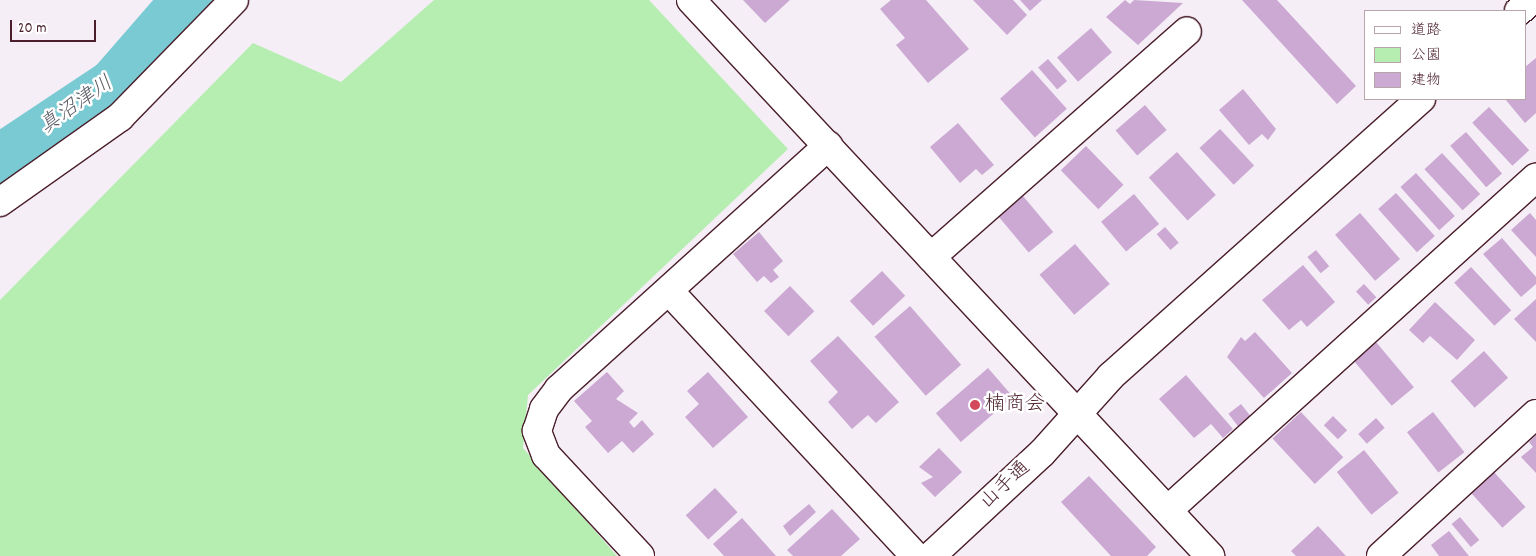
<!DOCTYPE html>
<meta charset="utf-8">
<style>
body{margin:0}
#map{position:relative;width:1536px;height:556px;overflow:hidden;background:#f5eef6;font-family:Dekko,"Klee One",sans-serif}
div>[style]{position:absolute}
[style*='--x']{left:calc(var(--x)*1px);top:calc(var(--y)*1px);width:calc(var(--w)*1px);rotate:calc(var(--a)*1deg)}
.green>*{inset:0;background:#b6eeb1}
.river>*{height:51px;margin:-25.5px;padding:0 25.5px;transform-origin:25.5px;border-radius:25.5px;background:#79cad2}
.building>*{inset:0;background:#cba9d3;transform-origin:0 0}
.roads{filter:drop-shadow(1px 0 #4a1f2b) drop-shadow(-1px 0 #4a1f2b) drop-shadow(0 1px #4a1f2b) drop-shadow(0 -1px #4a1f2b)}
.street>*{height:28px;margin:-14px;padding:0 14px;transform-origin:14px;border-radius:14px;background:#fff}
.secondary>*{height:28px;margin:-14px;padding:0 14px;transform-origin:14px;border-radius:14px;background:#fff}
.dots>*{width:14px;height:14px;translate:-50% -50%;box-sizing:border-box;border:2px solid #fff;border-radius:50%}
span{translate:-50% -50%;white-space:nowrap;text-align:center;line-height:1.15;-webkit-text-stroke:5px #fff;paint-order:stroke}
.poi-label{font-size:20px;color:#4a1f2b}
.left{translate:0 -50%;text-align:left}
.street-label{font-size:20px;color:#4a1f2b}
.water-label{font-size:21px;color:#5a5b65;font-style:italic}
.legend{position:absolute;left:1364px;top:10px;width:162px;height:90px;box-sizing:border-box;background:#fff;border:1px solid #b7a5aa;margin:0;padding:6px 9px;list-style:none;font-size:15px;color:#4a1f2b}
.legend li{display:flex;align-items:center;gap:10px;height:25px}
.legend b{width:25px;border:1px solid #b7a5aa}
.scale{position:absolute;left:10px;top:20px;width:86px;height:22px;box-sizing:border-box;border:2px solid #4a1f2b;border-top:0;padding-left:6px;font-size:15px;line-height:18px;white-space:nowrap;color:#4a1f2b;-webkit-text-stroke:4px #fff;paint-order:stroke}
</style>
<div id="map">
<div class="green">
<i style="clip-path:polygon(434px 0,649px 0,788px 149px,528px 395px,523px 448px,617px 556px,0 556px,0 300px,253px 43px,341px 82px)"></i>
</div>
<div class="river">
<i style="--x:0;--y:159;--w:136;--a:-33.6"></i>
<i style="--x:113;--y:84;--w:111;--a:-49"></i>
</div>
<div class="building">
<i style="clip-path:polygon(743px 0,790px 0,765px 23px)"></i>
<i style="clip-path:polygon(891px 0,926px 0,969px 49px,928px 83px,896px 45px,905px 38px,880px 9px)"></i>
<i style="clip-path:polygon(973px 0,1013px 0,1027px 15px,1007px 35px)"></i>
<i style="clip-path:polygon(1020px 0,1042px 0,1030px 11px)"></i>
<i style="clip-path:polygon(1125px 0,1130px 4px,1134px 0,1183px 3px,1138px 45px,1106px 17px)"></i>
<i style="clip-path:polygon(1242px 0,1277px 0,1356px 86px,1337px 104px)"></i>
<i style="left:1091px;top:28px;width:32px;height:45px;rotate:49deg"></i>
<i style="clip-path:polygon(1536px 58px,1536px 113px,1525px 123px,1505px 99px,1525px 99px,1525px 67px)"></i>
<i style="left:1048px;top:59px;width:29px;height:13px;rotate:49deg"></i>
<i style="left:1032px;top:70px;width:52px;height:43px;rotate:48deg"></i>
<i style="clip-path:polygon(1243px 89px,1276px 129px,1268px 140px,1262px 134px,1249px 145px,1219px 110px)"></i>
<i style="left:1145px;top:105px;width:33px;height:39px;rotate:49deg"></i>
<i style="left:1489px;top:107px;width:59px;height:23px;rotate:47deg"></i>
<i style="clip-path:polygon(958px 123px,994px 165px,982px 175px,976px 169px,960px 183px,930px 147px)"></i>
<i style="left:1220px;top:129px;width:50px;height:28px;rotate:47deg"></i>
<i style="left:1466px;top:132px;width:55px;height:21px;rotate:49deg"></i>
<i style="left:1086px;top:146px;width:54px;height:35px;rotate:46deg"></i>
<i style="left:1177px;top:152px;width:58px;height:38px;rotate:48deg"></i>
<i style="left:1442px;top:153px;width:56px;height:24px;rotate:47deg"></i>
<i style="left:1416px;top:173px;width:58px;height:21px;rotate:48deg"></i>
<i style="left:1396px;top:193px;width:58px;height:24px;rotate:48deg"></i>
<i style="left:1134px;top:194px;width:39px;height:43px;rotate:50deg"></i>
<i style="left:1023px;top:196px;width:47px;height:32px;rotate:50deg"></i>
<i style="left:1360px;top:213px;width:61px;height:33px;rotate:49deg"></i>
<i style="clip-path:polygon(1530px 213px,1536px 220px,1536px 257px,1511px 230px)"></i>
<i style="left:1165px;top:227px;width:21px;height:11px;rotate:49deg"></i>
<i style="clip-path:polygon(759px 232px,783px 261px,773px 270px,779px 277px,771px 283px,764px 276px,757px 282px,733px 254px)"></i>
<i style="clip-path:polygon(1502px 238px,1536px 277px,1536px 284px,1521px 297px,1483px 254px)"></i>
<i style="left:1075px;top:244px;width:53px;height:47px;rotate:49deg"></i>
<i style="left:1316px;top:250px;width:21px;height:11px;rotate:51deg"></i>
<i style="clip-path:polygon(1303px 265px,1335px 302px,1307px 327px,1301px 320px,1289px 330px,1262px 300px)"></i>
<i style="left:1471px;top:267px;width:59px;height:23px;rotate:47deg"></i>
<i style="left:882px;top:271px;width:34px;height:44px;rotate:47deg"></i>
<i style="left:1364px;top:284px;width:18px;height:11px;rotate:47deg"></i>
<i style="left:790px;top:286px;width:35px;height:36px;rotate:46deg"></i>
<i style="clip-path:polygon(1536px 299px,1536px 342px,1514px 319px)"></i>
<i style="clip-path:polygon(1435px 302px,1475px 340px,1457px 360px,1430px 336px,1423px 343px,1409px 330px)"></i>
<i style="left:910px;top:306px;width:78px;height:47px;rotate:49deg"></i>
<i style="clip-path:polygon(1255px 332px,1292px 373px,1264px 398px,1227px 357px,1241px 337px,1245px 341px)"></i>
<i style="clip-path:polygon(838px 336px,899px 402px,876px 423px,868px 415px,852px 429px,828px 402px,838px 392px,810px 361px)"></i>
<i style="left:1376px;top:342px;width:59px;height:29px;rotate:50deg"></i>
<i style="left:1484px;top:351px;width:36px;height:45px;rotate:48deg"></i>
<i style="left:988px;top:368px;width:38px;height:69px;rotate:49deg"></i>
<i style="clip-path:polygon(607px 372px,624px 391px,616px 399px,638px 413px,629px 422px,634px 428px,642px 420px,654px 434px,633px 453px,622px 441px,608px 453px,585px 427px,592px 421px,574px 401px)"></i>
<i style="clip-path:polygon(708px 372px,748px 417px,713px 448px,685px 417px,699px 404px,687px 391px)"></i>
<i style="clip-path:polygon(1186px 375px,1233px 429px,1223px 438px,1211px 424px,1194px 438px,1159px 399px)"></i>
<i style="left:1241px;top:404px;width:16px;height:16px;rotate:52deg"></i>
<i style="left:1301px;top:412px;width:62px;height:39px;rotate:47deg"></i>
<i style="left:1433px;top:412px;width:51px;height:33px;rotate:52deg"></i>
<i style="left:1333px;top:416px;width:20px;height:13px;rotate:45deg"></i>
<i style="left:1376px;top:418px;width:13px;height:24px;rotate:48deg"></i>
<i style="clip-path:polygon(1536px 435px,1536px 473px,1521px 457px,1533px 447px,1529px 442px)"></i>
<i style="clip-path:polygon(939px 448px,962px 472px,935px 497px,921px 483px,933px 477px,919px 467px)"></i>
<i style="left:1364px;top:450px;width:55px;height:35px;rotate:51deg"></i>
<i style="left:1494px;top:472px;width:47px;height:31px;rotate:48deg"></i>
<i style="clip-path:polygon(1089px 476px,1156px 547px,1147px 556px,1111px 556px,1061px 502px)"></i>
<i style="left:715px;top:488px;width:33px;height:40px;rotate:47deg"></i>
<i style="clip-path:polygon(809px 504px,816px 512px,790px 536px,783px 526px)"></i>
<i style="clip-path:polygon(832px 509px,860px 539px,841px 556px,793px 556px,787px 550px)"></i>
<i style="left:1460px;top:517px;width:30px;height:11px;rotate:50deg"></i>
<i style="clip-path:polygon(742px 518px,776px 556px,724px 556px,713px 544px)"></i>
<i style="clip-path:polygon(1318px 526px,1346px 556px,1296px 556px,1291px 551px)"></i>
<i style="clip-path:polygon(1449px 531px,1469px 556px,1439px 556px,1431px 545px)"></i>
</div>
<div class="roads">
<div class="street">
<i style="--x:0;--y:202;--w:147;--a:-35.3"></i>
<i style="--x:120;--y:117;--w:163;--a:-45.7"></i>
<i style="--x:931;--y:257;--w:341;--a:-41.4"></i>
<i style="--x:669;--y:291;--w:362;--a:47.1"></i>
<i style="--x:1168;--y:510;--w:496;--a:-42.1"></i>
<i style="--x:1381;--y:556;--w:210;--a:-42.5"></i>
</div>
<div class="secondary">
<i style="--x:691;--y:0;--w:761;--a:46.97"></i>
<i style="--x:1519;--y:11;--w:17;--a:-40"></i>
<i style="--x:640;--y:556;--w:138;--a:-132.9"></i>
<i style="--x:546;--y:455;--w:26;--a:-111"></i>
<i style="--x:537;--y:431;--w:23;--a:-72"></i>
<i style="--x:544;--y:409;--w:25;--a:-53"></i>
<i style="--x:559;--y:389;--w:363;--a:-42.1"></i>
<i style="--x:931;--y:556;--w:151;--a:-42.9"></i>
<i style="--x:1042;--y:453;--w:103;--a:-48.1"></i>
<i style="--x:1111;--y:376;--w:416;--a:-41.8"></i>
</div>
</div>
<div class="dots">
<i style="left:975px;top:405px;background:#d1495b"></i>
</div>
<div class="poi-label">
<span class="left" style="left:985px;top:405px">楠商会</span>
</div>
<div class="street-label">
<span style="left:1006px;top:486px;rotate:-43deg">山手通</span>
</div>
<div class="water-label">
<span style="left:77px;top:106px;rotate:-35deg">真沼津川</span>
</div>
<ul class="legend">
<li><b style="height:6px;background:#fff"></b>道路</li>
<li><b style="height:14px;background:#b6eeb1"></b>公園</li>
<li><b style="height:14px;background:#cba9d3"></b>建物</li>
</ul>
<div class="scale">20 m</div>
</div>
